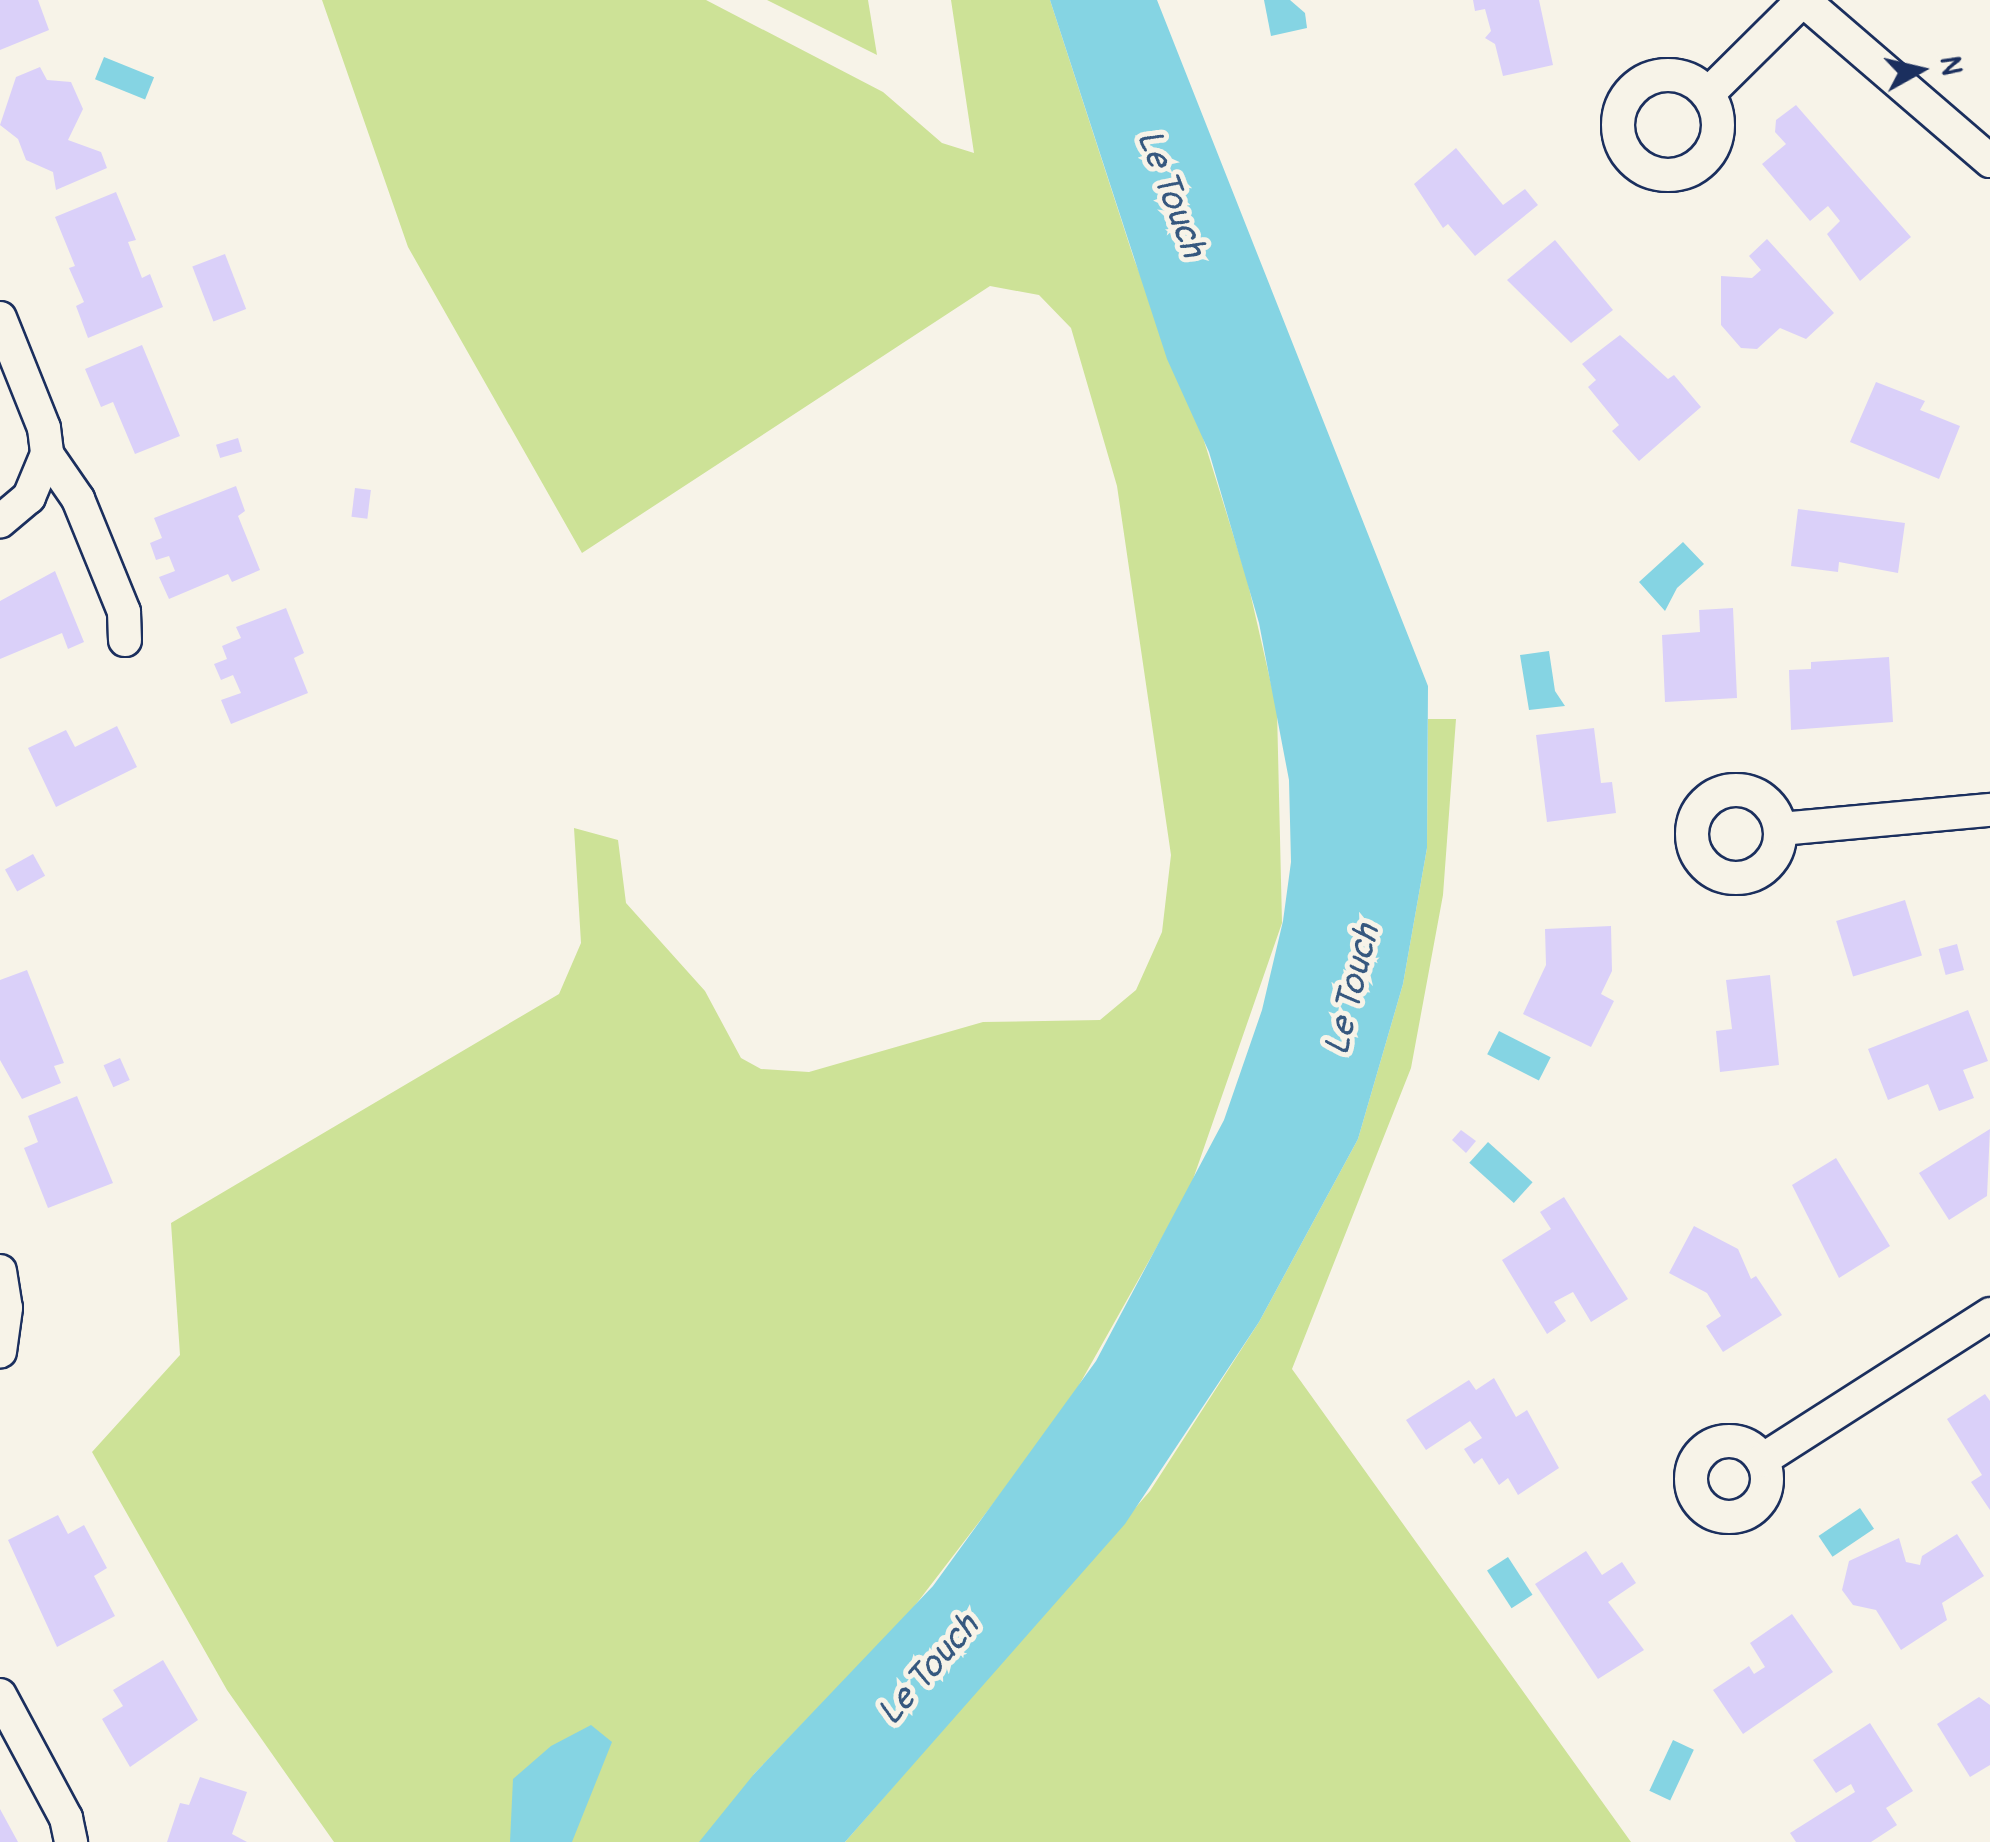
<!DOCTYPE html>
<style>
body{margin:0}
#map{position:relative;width:1990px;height:1842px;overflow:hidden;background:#f7f3e8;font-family:Pangolin,sans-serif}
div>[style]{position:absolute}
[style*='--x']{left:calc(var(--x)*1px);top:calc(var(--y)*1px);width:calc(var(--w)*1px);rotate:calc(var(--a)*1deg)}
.green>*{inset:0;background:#cde297}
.water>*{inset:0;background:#85d4e3;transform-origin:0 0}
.building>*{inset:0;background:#dad0f9;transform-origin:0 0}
.roads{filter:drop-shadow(2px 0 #1b2f5e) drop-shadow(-2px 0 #1b2f5e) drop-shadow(0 2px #1b2f5e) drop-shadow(0 -2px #1b2f5e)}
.minor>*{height:32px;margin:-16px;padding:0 16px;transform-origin:16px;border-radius:16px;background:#f7f3e8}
.minor>.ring{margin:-16px;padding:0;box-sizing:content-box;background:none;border:32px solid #f7f3e8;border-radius:50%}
span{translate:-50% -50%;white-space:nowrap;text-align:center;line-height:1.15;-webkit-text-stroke:10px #f7f3e8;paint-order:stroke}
.water-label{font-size:35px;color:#36587f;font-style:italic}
.north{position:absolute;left:1870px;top:20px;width:100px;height:100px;-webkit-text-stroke:8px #f7f3e8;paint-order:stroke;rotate:82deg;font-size:28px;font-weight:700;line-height:40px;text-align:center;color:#1b2f5e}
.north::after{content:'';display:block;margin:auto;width:35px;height:45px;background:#1b2f5e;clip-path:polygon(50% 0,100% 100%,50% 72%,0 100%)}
</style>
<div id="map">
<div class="green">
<i style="clip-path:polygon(322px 0,706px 0,883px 92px,942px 143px,974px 153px,951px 0,1050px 0,1134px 259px,1200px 428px,1247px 579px,1277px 710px,1282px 923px,1190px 1188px,1065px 1410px,910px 1612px,754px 1774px,717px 1842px,334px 1842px,227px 1690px,92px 1452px,180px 1355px,171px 1223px,559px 994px,581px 943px,574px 828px,618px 840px,626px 903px,705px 991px,741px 1058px,761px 1069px,809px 1072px,983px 1022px,1100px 1020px,1136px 990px,1162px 932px,1171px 855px,1117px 486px,1071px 328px,1039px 295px,990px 286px,582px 553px,408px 247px)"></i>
<i style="clip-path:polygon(767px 0,868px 0,877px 55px)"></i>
<i style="clip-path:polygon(1428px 719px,1456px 719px,1443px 895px,1411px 1068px,1292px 1369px,1631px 1842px,845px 1842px,1150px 1491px,1259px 1322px,1358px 1139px,1403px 984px,1427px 848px)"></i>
</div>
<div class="water">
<i style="clip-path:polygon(1050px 0,1157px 0,1428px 686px,1427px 848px,1403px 984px,1358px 1139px,1259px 1322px,1125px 1524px,845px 1842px,699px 1842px,754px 1774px,933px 1586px,1096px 1361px,1224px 1120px,1262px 1010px,1283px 921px,1291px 862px,1289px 780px,1259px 623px,1209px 452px,1167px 359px)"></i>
<i style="clip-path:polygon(1264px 0,1290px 0,1305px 13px,1307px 28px,1271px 36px)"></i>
<i style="left:104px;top:57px;width:54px;height:24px;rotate:22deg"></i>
<i style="clip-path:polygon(1683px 542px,1704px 564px,1677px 588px,1665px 611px,1639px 582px)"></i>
<i style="clip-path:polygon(1549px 651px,1555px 691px,1565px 706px,1529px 710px,1520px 655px)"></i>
<i style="left:1499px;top:1031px;width:58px;height:26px;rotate:27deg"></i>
<i style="left:1488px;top:1142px;width:60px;height:28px;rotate:42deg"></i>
<i style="left:1860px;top:1508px;width:25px;height:50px;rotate:56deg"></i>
<i style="left:1508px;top:1557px;width:45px;height:25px;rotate:57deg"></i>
<i style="clip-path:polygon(591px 1725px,612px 1742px,572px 1842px,510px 1842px,513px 1779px,551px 1746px)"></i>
<i style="left:1673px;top:1740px;width:23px;height:56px;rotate:25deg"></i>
</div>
<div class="building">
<i style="clip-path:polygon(0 0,38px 0,49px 30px,0 50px)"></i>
<i style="clip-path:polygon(1473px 0,1539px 0,1553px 65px,1503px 76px,1495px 44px,1485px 38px,1491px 31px,1485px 9px,1475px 11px)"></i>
<i style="clip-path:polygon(40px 67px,47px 80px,71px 82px,83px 109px,68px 140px,101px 152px,107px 168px,56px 190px,53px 172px,26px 160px,18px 139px,0 125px,16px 77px)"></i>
<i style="clip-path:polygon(1796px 105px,1911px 237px,1860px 281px,1827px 234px,1840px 221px,1828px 206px,1810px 221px,1762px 164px,1786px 144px,1775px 132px,1776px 120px)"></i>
<i style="clip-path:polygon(1456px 148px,1503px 205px,1525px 189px,1538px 205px,1475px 256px,1448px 224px,1443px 228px,1414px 184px)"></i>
<i style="clip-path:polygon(116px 192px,136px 240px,128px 242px,142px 278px,150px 274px,163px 307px,88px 338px,76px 306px,84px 302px,69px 268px,75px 266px,55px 217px)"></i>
<i style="clip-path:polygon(1767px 239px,1834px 313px,1806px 339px,1780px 328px,1757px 349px,1741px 348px,1721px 325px,1721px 276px,1752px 278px,1761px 270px,1749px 256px)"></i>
<i style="clip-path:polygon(1555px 240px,1613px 310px,1571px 343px,1507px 280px)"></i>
<i style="left:225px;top:254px;width:59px;height:35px;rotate:69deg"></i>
<i style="clip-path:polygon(1620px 335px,1668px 379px,1674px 375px,1701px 407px,1639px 461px,1612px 431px,1619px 425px,1588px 387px,1596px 380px,1582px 364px)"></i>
<i style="clip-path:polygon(142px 345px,180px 436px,135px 454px,113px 402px,101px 407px,85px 369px)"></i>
<i style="clip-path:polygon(1876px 382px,1925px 401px,1920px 410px,1960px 426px,1939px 479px,1850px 442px)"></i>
<i style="left:238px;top:438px;width:14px;height:23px;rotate:73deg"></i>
<i style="clip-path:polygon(236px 486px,245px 511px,238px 516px,260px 570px,232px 582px,228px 574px,169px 599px,159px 577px,175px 571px,169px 556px,156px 560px,150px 543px,162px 538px,154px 518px)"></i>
<i style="left:355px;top:488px;width:16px;height:29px;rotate:7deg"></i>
<i style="clip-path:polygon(1798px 509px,1905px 523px,1898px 573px,1839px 562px,1838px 572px,1791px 566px)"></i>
<i style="clip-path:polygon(55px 571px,84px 642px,68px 649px,62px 633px,0 659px,0 601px)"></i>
<i style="clip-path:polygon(286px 608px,304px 653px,294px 658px,308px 693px,231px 724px,221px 700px,241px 693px,233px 675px,221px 680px,214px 664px,227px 659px,222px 646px,241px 638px,236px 627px)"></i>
<i style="clip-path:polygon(1733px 608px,1737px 698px,1665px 702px,1662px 635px,1700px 632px,1699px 610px)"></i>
<i style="clip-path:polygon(1889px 657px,1893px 722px,1791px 730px,1789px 670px,1811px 669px,1811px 662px)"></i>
<i style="clip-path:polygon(117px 726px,137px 767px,56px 807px,28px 748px,66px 730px,75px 747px)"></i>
<i style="clip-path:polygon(1594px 728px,1601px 783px,1612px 782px,1616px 813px,1547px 822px,1536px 735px)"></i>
<i style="left:33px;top:854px;width:25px;height:32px;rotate:61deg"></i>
<i style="left:1905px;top:900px;width:58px;height:72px;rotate:73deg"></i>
<i style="clip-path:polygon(1611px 926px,1612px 971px,1601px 994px,1614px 1001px,1591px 1047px,1523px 1014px,1546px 965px,1545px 929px)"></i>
<i style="left:1957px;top:944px;width:27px;height:19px;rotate:75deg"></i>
<i style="clip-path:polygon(27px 970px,64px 1063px,54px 1066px,61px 1083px,22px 1099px,0 1060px,0 980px)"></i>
<i style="clip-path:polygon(1770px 975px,1779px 1065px,1720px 1072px,1716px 1031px,1732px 1029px,1726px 980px)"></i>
<i style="clip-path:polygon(1968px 1010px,1988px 1061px,1963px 1070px,1974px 1098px,1939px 1111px,1928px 1084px,1888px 1100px,1868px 1049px)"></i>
<i style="left:120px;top:1058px;width:24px;height:18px;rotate:66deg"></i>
<i style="clip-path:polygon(77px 1096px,113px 1183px,48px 1208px,24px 1148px,38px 1142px,28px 1116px)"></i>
<i style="clip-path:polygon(1990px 1129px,1987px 1196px,1949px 1220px,1919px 1173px)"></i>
<i style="clip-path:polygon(1461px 1130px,1476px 1141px,1466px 1153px,1452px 1140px)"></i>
<i style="clip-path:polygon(1836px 1158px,1890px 1246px,1839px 1278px,1792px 1185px)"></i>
<i style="clip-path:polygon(1564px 1197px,1628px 1299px,1591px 1322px,1573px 1292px,1554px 1302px,1566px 1321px,1547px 1334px,1502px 1260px,1551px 1229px,1540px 1212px)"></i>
<i style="clip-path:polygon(1694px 1226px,1738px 1249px,1751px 1279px,1756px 1276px,1782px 1315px,1723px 1352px,1706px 1326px,1721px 1316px,1707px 1293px,1669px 1273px)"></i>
<i style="clip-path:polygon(1494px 1378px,1516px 1417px,1527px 1410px,1559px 1468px,1518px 1495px,1508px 1478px,1499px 1485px,1482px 1458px,1474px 1464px,1464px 1449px,1482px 1438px,1470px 1421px,1426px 1450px,1406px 1420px,1469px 1380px,1476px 1390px)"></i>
<i style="clip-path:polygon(1985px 1394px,1990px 1401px,1990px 1510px,1971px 1482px,1982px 1475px,1947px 1419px)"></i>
<i style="clip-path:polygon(58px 1515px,68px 1534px,84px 1525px,107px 1568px,94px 1576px,115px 1616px,57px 1647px,8px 1540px)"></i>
<i style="clip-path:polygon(1957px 1534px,1984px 1576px,1942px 1603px,1947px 1620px,1901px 1650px,1876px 1610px,1853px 1605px,1842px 1590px,1849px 1561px,1899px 1538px,1906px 1562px,1920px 1565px,1922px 1556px)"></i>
<i style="clip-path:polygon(1586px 1551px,1602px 1575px,1622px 1562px,1636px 1583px,1608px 1602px,1644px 1650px,1598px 1679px,1535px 1584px)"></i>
<i style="clip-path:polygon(1792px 1614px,1833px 1672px,1743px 1734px,1713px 1690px,1749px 1666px,1754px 1674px,1765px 1667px,1750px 1643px)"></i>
<i style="clip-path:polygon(163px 1660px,198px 1720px,130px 1767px,102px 1719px,123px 1706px,113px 1690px)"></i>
<i style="clip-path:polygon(1979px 1697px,1990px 1705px,1990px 1765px,1970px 1777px,1937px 1724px)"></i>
<i style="clip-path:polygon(1870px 1723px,1913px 1791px,1886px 1808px,1897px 1825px,1871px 1842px,1796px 1842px,1790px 1833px,1855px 1792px,1851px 1784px,1836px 1793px,1813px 1760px)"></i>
<i style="clip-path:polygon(200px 1777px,247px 1792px,232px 1834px,247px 1842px,167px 1842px,180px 1803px,189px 1805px)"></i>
<i style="clip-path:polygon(0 1809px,18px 1842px,0 1842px)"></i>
</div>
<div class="roads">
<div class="minor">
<i class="ring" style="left:1618px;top:75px;width:68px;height:68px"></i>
<i style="--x:1708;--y:94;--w:134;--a:-44.7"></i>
<i style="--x:1803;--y:0;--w:247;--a:40.7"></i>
<i style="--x:0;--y:318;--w:118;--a:68.2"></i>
<i style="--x:44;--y:428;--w:26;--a:83"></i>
<i style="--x:47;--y:454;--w:47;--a:112.7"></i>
<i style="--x:29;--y:497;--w:38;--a:140"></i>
<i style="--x:47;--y:454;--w:55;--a:55.4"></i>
<i style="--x:78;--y:499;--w:122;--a:67.8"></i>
<i style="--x:124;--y:612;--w:28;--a:88"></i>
<i class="ring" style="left:1692px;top:790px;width:56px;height:56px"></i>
<i style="--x:1780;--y:829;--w:211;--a:-5.2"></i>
<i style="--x:0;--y:1271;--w:37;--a:81"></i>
<i style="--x:6;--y:1308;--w:44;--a:97.8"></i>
<i class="ring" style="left:1691px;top:1441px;width:44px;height:44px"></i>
<i style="--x:1762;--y:1460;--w:271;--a:-32.6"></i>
<i style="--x:0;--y:1695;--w:140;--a:61.8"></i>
<i style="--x:66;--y:1818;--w:25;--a:78"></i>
</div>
</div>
<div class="water-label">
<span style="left:1171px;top:193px;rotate:69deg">Le Touch</span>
<span style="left:1352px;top:990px;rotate:-76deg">Le Touch</span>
<span style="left:928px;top:1670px;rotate:-49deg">Le Touch</span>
</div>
<div class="north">N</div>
</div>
